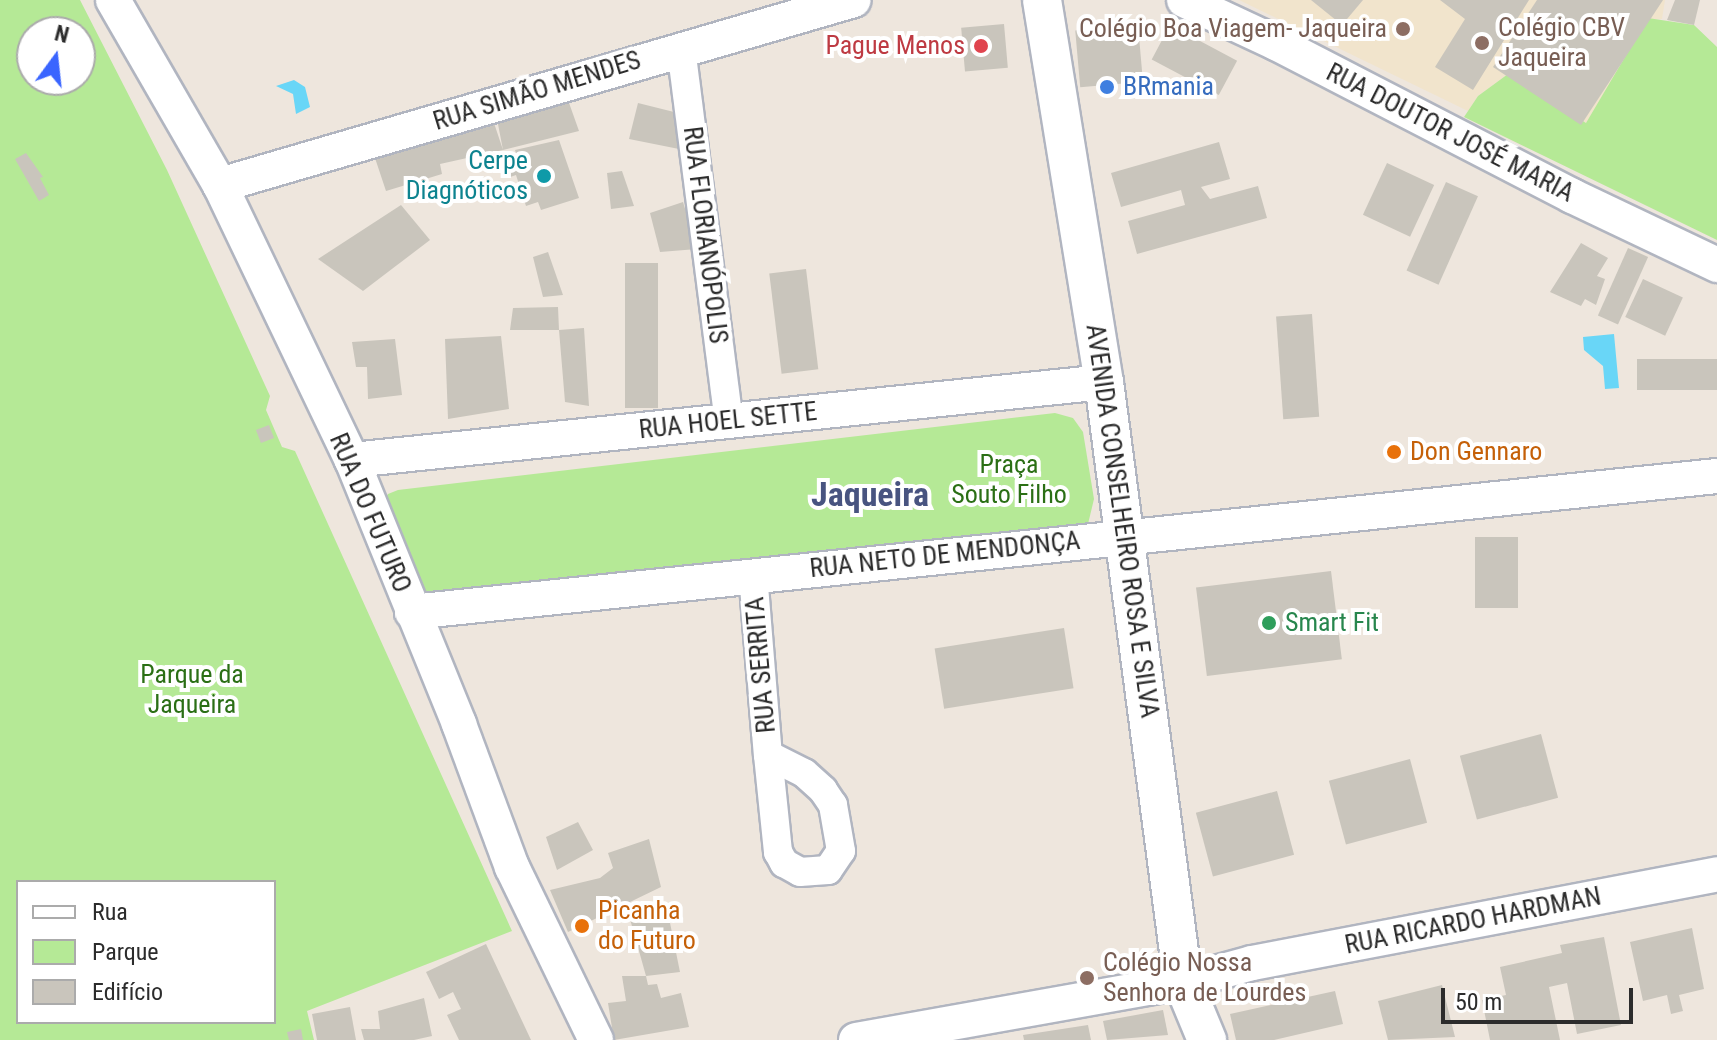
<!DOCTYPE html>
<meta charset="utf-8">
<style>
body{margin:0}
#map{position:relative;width:1717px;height:1040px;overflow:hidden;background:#eee6dd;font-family:"Roboto Condensed",sans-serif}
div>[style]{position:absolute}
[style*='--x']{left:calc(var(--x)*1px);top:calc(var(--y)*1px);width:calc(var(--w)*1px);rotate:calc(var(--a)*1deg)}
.education>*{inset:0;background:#f1e4cc}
.green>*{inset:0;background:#b5e996}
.water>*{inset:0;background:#69d6f7}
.building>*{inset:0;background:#c9c5bc;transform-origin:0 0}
.roads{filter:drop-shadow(2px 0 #b1b5c0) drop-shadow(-2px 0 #b1b5c0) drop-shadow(0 2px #b1b5c0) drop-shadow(0 -2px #b1b5c0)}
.minor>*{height:28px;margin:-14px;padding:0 14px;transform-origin:14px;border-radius:14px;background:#fff}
.tertiary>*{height:34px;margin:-17px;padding:0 17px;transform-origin:17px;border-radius:17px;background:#fff}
.secondary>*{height:38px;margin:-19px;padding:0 19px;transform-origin:19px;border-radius:19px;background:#fff}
.dots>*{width:22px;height:22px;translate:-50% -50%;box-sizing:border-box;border:4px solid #fff;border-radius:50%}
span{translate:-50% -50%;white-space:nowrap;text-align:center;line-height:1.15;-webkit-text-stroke:8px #fff;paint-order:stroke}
.education-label{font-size:26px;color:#785e54}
.left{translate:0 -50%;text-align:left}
.right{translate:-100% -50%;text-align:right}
.health-label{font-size:26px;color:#be3a42}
.shop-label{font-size:26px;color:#366cbe}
.street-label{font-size:26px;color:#2c2c2c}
.culture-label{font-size:26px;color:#0d838f}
.food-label{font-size:26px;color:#c56008}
.park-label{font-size:26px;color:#2b6f15}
.leisure-label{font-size:26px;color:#27864d}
.district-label{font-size:34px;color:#485480;font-weight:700}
.legend{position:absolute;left:16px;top:880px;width:260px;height:144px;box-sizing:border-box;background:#fff;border:2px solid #ababab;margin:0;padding:10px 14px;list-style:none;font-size:24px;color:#2c2c2c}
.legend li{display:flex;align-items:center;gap:16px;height:40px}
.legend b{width:40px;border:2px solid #ababab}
.north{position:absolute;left:16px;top:16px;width:80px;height:80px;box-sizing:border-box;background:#fff;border:2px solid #ababab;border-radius:50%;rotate:15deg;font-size:22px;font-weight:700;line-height:32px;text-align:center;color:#2c2c2c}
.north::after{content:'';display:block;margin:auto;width:28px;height:36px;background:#3a65ff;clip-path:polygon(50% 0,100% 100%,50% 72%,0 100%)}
.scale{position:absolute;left:1441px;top:988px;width:192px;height:36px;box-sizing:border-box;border:4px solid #2c2c2c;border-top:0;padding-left:10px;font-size:24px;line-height:28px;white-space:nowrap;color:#2c2c2c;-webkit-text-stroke:6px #fff;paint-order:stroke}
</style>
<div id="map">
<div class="education">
<i style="clip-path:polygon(1239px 0,1665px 0,1662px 19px,1648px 19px,1586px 123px,1508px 74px,1478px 96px,1468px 111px)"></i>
</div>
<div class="green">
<i style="clip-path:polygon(evenodd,0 0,80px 0,167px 170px,270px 396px,266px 410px,282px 447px,295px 451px,512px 931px,307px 1011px,314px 1040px,0 1040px,0 0,32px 32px,80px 32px,80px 80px,32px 80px,32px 32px,0 0,18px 882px,274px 882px,274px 1022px,18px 1022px,18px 882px)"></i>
<i style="clip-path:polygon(1648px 18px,1694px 25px,1717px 47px,1717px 240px,1464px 117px,1478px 96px,1508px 74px,1586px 123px)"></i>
<i style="clip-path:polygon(1055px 413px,1073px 418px,1083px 432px,1094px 499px,1088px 524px,427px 600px,378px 508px,388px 494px,398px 490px)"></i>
</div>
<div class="water">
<i style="clip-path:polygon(294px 80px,305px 87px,310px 107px,296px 114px,293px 94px,276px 86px)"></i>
<i style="clip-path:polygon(1614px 334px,1619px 388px,1605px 389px,1603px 366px,1584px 350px,1583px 337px)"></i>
</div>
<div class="building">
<i style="clip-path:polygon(1311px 0,1363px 0,1342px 25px)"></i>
<i style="clip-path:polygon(1440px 0,1529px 0,1473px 90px,1435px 67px,1465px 19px)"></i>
<i style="clip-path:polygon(1537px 0,1663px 0,1581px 125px,1493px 67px)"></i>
<i style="clip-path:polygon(1675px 0,1700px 0,1694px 25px,1667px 20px)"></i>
<i style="left:1004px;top:24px;width:44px;height:43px;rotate:85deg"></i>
<i style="left:1138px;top:25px;width:57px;height:63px;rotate:85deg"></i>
<i style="left:1170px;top:25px;width:76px;height:39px;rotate:28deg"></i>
<i style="clip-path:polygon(568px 100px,579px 131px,503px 150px,440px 164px,442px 174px,386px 191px,375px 158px,493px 120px,503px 150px,497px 119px)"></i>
<i style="clip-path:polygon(638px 103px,682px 114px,679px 149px,629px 139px)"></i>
<i style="clip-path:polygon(559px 140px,579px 198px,541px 210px,538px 202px,526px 206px,516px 175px,507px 178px,502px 165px,518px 160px,515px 150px)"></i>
<i style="clip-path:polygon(1219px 142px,1230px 179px,1201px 187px,1210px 199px,1258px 186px,1267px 218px,1137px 254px,1128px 221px,1185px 205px,1181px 190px,1121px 207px,1111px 173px)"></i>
<i style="clip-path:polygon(26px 153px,43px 177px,40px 178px,49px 195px,39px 201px,15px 159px)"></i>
<i style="left:1387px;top:163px;width:52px;height:57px;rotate:25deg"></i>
<i style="clip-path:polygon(622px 171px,634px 206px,611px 209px,607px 173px)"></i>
<i style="left:1446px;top:182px;width:35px;height:97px;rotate:24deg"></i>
<i style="clip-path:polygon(683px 202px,697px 249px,660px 252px,650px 213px)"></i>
<i style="clip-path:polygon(401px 205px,430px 240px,363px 291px,318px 259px)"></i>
<i style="clip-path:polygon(1581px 243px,1608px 258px,1597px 276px,1605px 279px,1596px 305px,1585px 299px,1581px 306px,1550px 292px)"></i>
<i style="left:1628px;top:248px;width:22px;height:74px;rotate:24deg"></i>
<i style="clip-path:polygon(548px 252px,563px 295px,543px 297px,533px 257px)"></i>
<i style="left:625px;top:263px;width:33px;height:145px"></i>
<i style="left:806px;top:269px;width:101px;height:37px;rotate:83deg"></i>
<i style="left:1643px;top:279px;width:44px;height:42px;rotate:25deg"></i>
<i style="clip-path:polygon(558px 307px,559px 330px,584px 328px,589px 406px,565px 402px,559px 330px,510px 330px,513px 308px)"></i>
<i style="left:1312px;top:314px;width:103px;height:36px;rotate:86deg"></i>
<i style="clip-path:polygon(501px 336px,509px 409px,448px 419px,445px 339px)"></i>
<i style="clip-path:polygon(395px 339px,402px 395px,368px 399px,367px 367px,356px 367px,352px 342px)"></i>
<i style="left:1717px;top:359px;width:31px;height:80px;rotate:90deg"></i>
<i style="left:269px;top:425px;width:14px;height:14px;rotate:69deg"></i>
<i style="left:1475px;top:537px;width:43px;height:71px"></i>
<i style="left:1331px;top:571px;width:89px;height:136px;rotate:83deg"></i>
<i style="left:1064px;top:628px;width:61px;height:131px;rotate:81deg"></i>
<i style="left:1541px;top:734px;width:66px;height:84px;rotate:75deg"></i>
<i style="left:1410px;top:759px;width:66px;height:84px;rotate:75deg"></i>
<i style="left:1277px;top:791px;width:66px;height:84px;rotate:75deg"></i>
<i style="clip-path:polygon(578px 822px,593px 850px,557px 870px,546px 837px)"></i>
<i style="clip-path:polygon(649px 839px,661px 887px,568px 932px,550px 890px,600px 878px,613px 868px,608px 853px)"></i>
<i style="clip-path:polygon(668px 913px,680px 972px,646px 976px,630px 919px)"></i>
<i style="clip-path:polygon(1692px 928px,1704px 989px,1679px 995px,1683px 1011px,1671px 1014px,1667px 995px,1643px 1001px,1630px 942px)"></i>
<i style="clip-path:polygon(1604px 937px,1621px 1025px,1577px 1034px,1567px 983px,1549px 987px,1560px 1040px,1490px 1040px,1482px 1000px,1506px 995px,1500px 967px,1562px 953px,1560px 945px)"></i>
<i style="clip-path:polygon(486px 944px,531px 1040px,459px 1040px,447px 1015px,461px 1009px,453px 992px,439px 999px,426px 972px)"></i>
<i style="clip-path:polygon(622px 976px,646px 976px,648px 985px,657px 984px,661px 998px,681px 993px,689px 1027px,614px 1040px,608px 1003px,626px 1001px)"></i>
<i style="clip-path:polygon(1442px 985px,1455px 1037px,1388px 1040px,1378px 1001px)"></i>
<i style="clip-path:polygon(1335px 991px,1343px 1024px,1274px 1040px,1236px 1040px,1230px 1014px)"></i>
<i style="clip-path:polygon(424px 998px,432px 1036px,414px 1040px,364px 1040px,361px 1029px,380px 1029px,378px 1011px)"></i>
<i style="clip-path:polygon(350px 1007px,356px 1040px,317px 1040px,312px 1014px)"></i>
<i style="clip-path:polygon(1163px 1010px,1168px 1035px,1107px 1040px,1103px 1021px)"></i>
<i style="clip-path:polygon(1088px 1025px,1091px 1040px,1024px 1040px,1023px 1035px)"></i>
<i style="clip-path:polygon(301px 1029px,303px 1040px,289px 1040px,287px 1032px)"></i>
</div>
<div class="roads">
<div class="minor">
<i style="--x:681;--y:48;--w:376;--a:82.7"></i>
<i style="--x:753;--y:574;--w:182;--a:85.3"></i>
<i style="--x:768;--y:755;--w:98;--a:84.1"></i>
<i style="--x:778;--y:852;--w:13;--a:61"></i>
<i style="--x:784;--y:863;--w:18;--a:29"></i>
<i style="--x:800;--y:872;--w:28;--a:-4"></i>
<i style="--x:828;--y:870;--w:23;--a:-56"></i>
<i style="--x:841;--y:851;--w:47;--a:-99.9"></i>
<i style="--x:833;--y:805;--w:18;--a:-124"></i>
<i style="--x:823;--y:790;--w:25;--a:-138"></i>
<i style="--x:804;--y:773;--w:40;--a:-153.4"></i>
</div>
<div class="tertiary">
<i style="--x:113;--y:0;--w:214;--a:60"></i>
<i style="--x:220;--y:185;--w:305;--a:64.4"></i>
<i style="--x:352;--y:460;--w:285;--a:67.9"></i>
<i style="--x:459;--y:724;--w:153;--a:69.7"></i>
<i style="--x:512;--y:867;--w:192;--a:64.1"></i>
<i style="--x:1184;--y:0;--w:102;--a:25.1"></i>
<i style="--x:1276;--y:43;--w:333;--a:27.3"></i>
<i style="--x:1572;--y:196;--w:161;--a:25.4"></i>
<i style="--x:220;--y:185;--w:660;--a:-16.27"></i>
<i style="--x:352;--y:460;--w:756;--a:-5.92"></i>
<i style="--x:412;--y:612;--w:1312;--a:-5.95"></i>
<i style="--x:856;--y:1040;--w:332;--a:-10.1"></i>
<i style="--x:1183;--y:982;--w:72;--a:-15.4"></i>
<i style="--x:1252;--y:963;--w:473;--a:-10.8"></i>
</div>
<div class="secondary">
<i style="--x:1042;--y:0;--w:387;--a:80.8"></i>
<i style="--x:1104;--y:382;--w:605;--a:82.5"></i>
<i style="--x:1183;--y:982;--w:63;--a:67.5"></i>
</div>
</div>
<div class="dots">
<i style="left:1403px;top:29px;background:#8d6e63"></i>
<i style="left:1482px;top:43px;background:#8d6e63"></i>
<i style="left:981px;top:46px;background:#e0444e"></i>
<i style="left:1107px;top:87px;background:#3f7fe0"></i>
<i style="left:544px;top:176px;background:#0f9aa8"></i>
<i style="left:1394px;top:452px;background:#e8710a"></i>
<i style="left:1269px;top:623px;background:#2e9e5b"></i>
<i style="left:582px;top:926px;background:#e8710a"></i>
<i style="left:1087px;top:978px;background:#8d6e63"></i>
</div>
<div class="education-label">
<span class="left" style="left:1498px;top:43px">Colégio CBV<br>Jaqueira</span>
<span class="right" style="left:1387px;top:29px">Colégio Boa Viagem- Jaqueira</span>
<span class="left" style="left:1103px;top:978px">Colégio Nossa<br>Senhora de Lourdes</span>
</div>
<div class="health-label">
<span class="right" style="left:965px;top:46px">Pague Menos</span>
</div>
<div class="shop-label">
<span class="left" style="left:1123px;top:87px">BRmania</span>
</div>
<div class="street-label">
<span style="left:537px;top:91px;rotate:-17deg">RUA SIMÃO MENDES</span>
<span style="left:1450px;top:133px;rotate:27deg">RUA DOUTOR JOSÉ MARIA</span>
<span style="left:705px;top:235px;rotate:83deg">RUA FLORIANÓPOLIS</span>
<span style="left:728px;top:421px;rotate:-6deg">RUA HOEL SETTE</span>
<span style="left:370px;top:513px;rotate:67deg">RUA DO FUTURO</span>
<span style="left:1122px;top:521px;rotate:82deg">AVENIDA CONSELHEIRO ROSA E SILVA</span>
<span style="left:945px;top:555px;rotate:-6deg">RUA NETO DE MENDONÇA</span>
<span style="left:761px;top:665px;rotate:-95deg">RUA SERRITA</span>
<span style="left:1473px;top:921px;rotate:-11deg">RUA RICARDO HARDMAN</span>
</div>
<div class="culture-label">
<span class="right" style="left:528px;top:176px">Cerpe<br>Diagnóticos</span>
</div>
<div class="food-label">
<span class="left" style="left:1410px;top:452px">Don Gennaro</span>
<span class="left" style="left:598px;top:926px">Picanha<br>do Futuro</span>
</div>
<div class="park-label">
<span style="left:1009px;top:480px">Praça<br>Souto Filho</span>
<span style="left:192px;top:690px">Parque da<br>Jaqueira</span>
</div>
<div class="leisure-label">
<span class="left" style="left:1285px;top:623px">Smart Fit</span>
</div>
<div class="district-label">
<span style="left:870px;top:495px">Jaqueira</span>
</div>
<ul class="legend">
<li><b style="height:10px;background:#fff"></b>Rua</li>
<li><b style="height:22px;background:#b5e996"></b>Parque</li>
<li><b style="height:22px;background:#c9c5bc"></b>Edifício</li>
</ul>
<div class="north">N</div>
<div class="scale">50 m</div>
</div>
